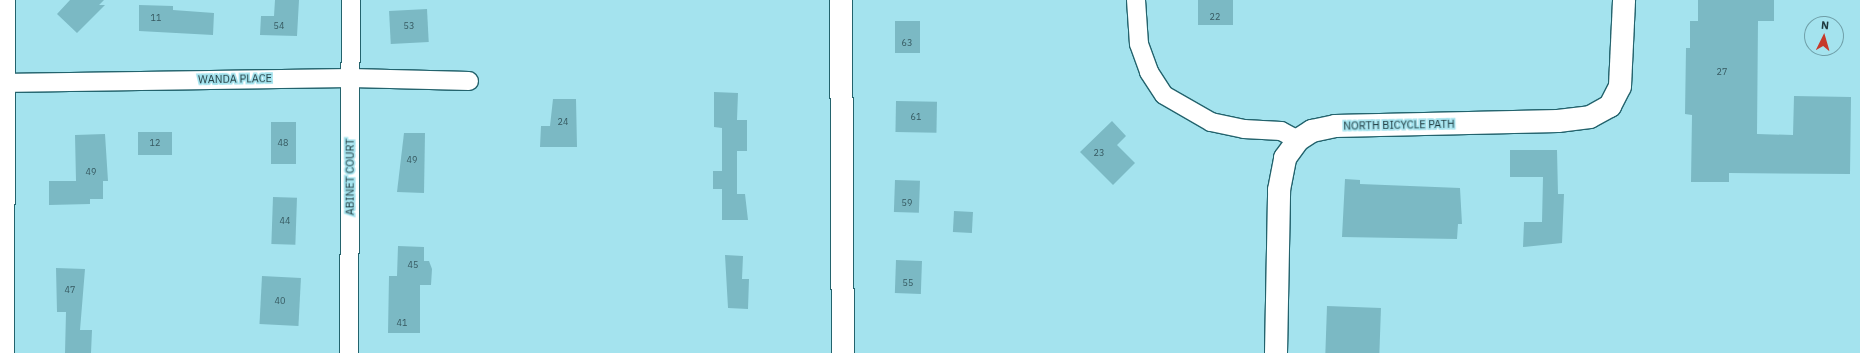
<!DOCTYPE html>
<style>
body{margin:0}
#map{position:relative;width:1860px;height:353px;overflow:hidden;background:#a4e3ee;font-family:"IBM Plex Sans",sans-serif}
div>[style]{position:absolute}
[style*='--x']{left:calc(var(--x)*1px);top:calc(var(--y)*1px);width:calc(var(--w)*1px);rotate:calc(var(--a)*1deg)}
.building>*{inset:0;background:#7bb9c4;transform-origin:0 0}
.roads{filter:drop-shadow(1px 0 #23636d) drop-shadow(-1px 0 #23636d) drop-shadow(0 1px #23636d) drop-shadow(0 -1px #23636d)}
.street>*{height:18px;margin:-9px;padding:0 9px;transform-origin:9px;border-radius:9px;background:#fff}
.secondary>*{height:22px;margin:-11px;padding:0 11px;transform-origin:11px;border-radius:11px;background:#fff}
span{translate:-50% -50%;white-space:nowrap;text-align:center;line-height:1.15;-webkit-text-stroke:3.5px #a4e3ee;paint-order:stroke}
.number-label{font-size:9px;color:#365960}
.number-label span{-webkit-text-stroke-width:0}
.street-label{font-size:11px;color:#1f393e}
.north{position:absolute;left:1804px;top:16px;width:40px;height:40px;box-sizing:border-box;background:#a4e3ee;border:1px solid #6f9fa8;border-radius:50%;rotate:5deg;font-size:11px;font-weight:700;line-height:16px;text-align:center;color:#1f393e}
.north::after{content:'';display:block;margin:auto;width:14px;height:18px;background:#c63a2b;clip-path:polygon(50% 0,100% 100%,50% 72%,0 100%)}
</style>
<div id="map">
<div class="building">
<i style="clip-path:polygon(70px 0,104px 0,99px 5px,105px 5px,77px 33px,57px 14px)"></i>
<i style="clip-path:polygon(275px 0,299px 0,297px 36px,260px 35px,261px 16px,274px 16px)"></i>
<i style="left:1198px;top:0;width:35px;height:25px"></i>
<i style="clip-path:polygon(1698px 0,1774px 0,1774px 21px,1758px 21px,1757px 134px,1793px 135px,1794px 96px,1851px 97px,1850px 174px,1729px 173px,1729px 182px,1691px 182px,1692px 115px,1685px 114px,1686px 48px,1690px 48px,1690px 21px,1698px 21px)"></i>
<i style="clip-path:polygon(139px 5px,173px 6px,173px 10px,214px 13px,213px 35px,139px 31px)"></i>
<i style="left:427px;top:9px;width:33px;height:38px;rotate:87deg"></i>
<i style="left:895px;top:21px;width:25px;height:32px"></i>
<i style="clip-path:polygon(714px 92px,738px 93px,737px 120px,747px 120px,747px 151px,737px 151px,737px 194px,745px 194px,748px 220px,722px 220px,722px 189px,713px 189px,713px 171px,722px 171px,722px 128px,714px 127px)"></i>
<i style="clip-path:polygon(553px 99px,576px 99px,577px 147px,540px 147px,541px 126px,550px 126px)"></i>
<i style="left:896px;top:101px;width:41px;height:31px;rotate:1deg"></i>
<i style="clip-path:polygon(1112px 121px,1126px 136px,1117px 145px,1135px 163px,1113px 185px,1080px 152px)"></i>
<i style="left:271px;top:122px;width:25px;height:42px"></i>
<i style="left:138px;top:132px;width:34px;height:23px"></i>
<i style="clip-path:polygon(404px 133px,425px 133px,424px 193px,397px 192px)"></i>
<i style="clip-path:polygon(105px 134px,108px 181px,103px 181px,103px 199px,90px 199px,90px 204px,49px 205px,49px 181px,76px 181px,75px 135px)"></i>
<i style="clip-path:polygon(1510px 150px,1557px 150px,1558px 194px,1564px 194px,1562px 243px,1523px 247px,1524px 222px,1542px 222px,1543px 177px,1510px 177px)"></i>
<i style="clip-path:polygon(1345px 179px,1360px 180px,1360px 184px,1460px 188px,1462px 224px,1458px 224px,1457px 239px,1342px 237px)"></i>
<i style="left:895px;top:180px;width:25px;height:32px;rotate:2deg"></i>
<i style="left:273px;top:197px;width:24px;height:47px;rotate:2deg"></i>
<i style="left:954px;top:211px;width:19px;height:21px;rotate:3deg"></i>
<i style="clip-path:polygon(398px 246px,424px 247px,424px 261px,429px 261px,432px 269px,431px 285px,420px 285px,420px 333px,388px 333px,389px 276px,397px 276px)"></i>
<i style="clip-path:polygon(725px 255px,743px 256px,742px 279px,749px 279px,748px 309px,728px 308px)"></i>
<i style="left:896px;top:260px;width:26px;height:33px;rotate:2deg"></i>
<i style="clip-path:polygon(56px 268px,85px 269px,80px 330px,92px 330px,91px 353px,65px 353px,66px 312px,57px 312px)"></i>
<i style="left:262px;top:276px;width:39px;height:48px;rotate:3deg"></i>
<i style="left:1327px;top:306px;width:54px;height:47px;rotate:2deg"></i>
</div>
<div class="roads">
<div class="street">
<i style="--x:1136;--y:0;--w:44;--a:86.1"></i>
<i style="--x:1139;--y:44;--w:30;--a:70"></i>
<i style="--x:1149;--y:72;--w:27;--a:57"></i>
<i style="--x:1164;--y:95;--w:54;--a:29.9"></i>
<i style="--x:1211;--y:122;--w:34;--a:12"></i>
<i style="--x:1244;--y:129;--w:37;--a:3"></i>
<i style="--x:1281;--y:131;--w:19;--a:28"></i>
<i style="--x:0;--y:83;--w:351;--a:-0.8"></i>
<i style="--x:351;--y:78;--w:118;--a:1.5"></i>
<i style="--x:5;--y:353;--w:353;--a:-89.8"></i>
<i style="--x:349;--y:353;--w:353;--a:-89.7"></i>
</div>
<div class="secondary">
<i style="--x:841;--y:0;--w:353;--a:89.7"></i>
<i style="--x:1276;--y:353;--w:163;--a:-88.9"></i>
<i style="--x:1279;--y:190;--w:33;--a:-79"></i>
<i style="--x:1285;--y:158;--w:22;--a:-54"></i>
<i style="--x:1298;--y:140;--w:17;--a:-33"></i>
<i style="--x:1312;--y:131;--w:24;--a:-12"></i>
<i style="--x:1335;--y:126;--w:223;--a:-1.3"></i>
<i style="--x:1558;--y:121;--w:32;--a:-7"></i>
<i style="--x:1590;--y:117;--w:23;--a:-29"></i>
<i style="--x:1610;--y:106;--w:22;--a:-63"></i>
<i style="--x:1620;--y:86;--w:86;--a:-87.3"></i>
</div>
</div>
<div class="number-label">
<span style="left:1215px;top:17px">22</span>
<span style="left:156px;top:18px">11</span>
<span style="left:279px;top:26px">54</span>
<span style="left:409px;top:26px">53</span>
<span style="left:907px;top:43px">63</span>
<span style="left:1722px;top:72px">27</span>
<span style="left:916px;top:117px">61</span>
<span style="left:563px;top:122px">24</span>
<span style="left:155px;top:143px">12</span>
<span style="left:283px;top:143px">48</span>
<span style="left:1099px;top:153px">23</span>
<span style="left:412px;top:160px">49</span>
<span style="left:91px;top:172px">49</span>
<span style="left:907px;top:203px">59</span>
<span style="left:285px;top:221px">44</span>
<span style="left:413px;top:265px">45</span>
<span style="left:908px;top:283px">55</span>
<span style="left:70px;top:290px">47</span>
<span style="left:280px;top:301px">40</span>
<span style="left:402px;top:323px">41</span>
</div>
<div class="street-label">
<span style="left:235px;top:79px;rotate:-1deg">WANDA PLACE</span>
<span style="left:1399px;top:125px;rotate:-1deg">NORTH BICYCLE PATH</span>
<span style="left:350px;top:177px;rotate:-90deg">ABINET COURT</span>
</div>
<div class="north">N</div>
</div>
